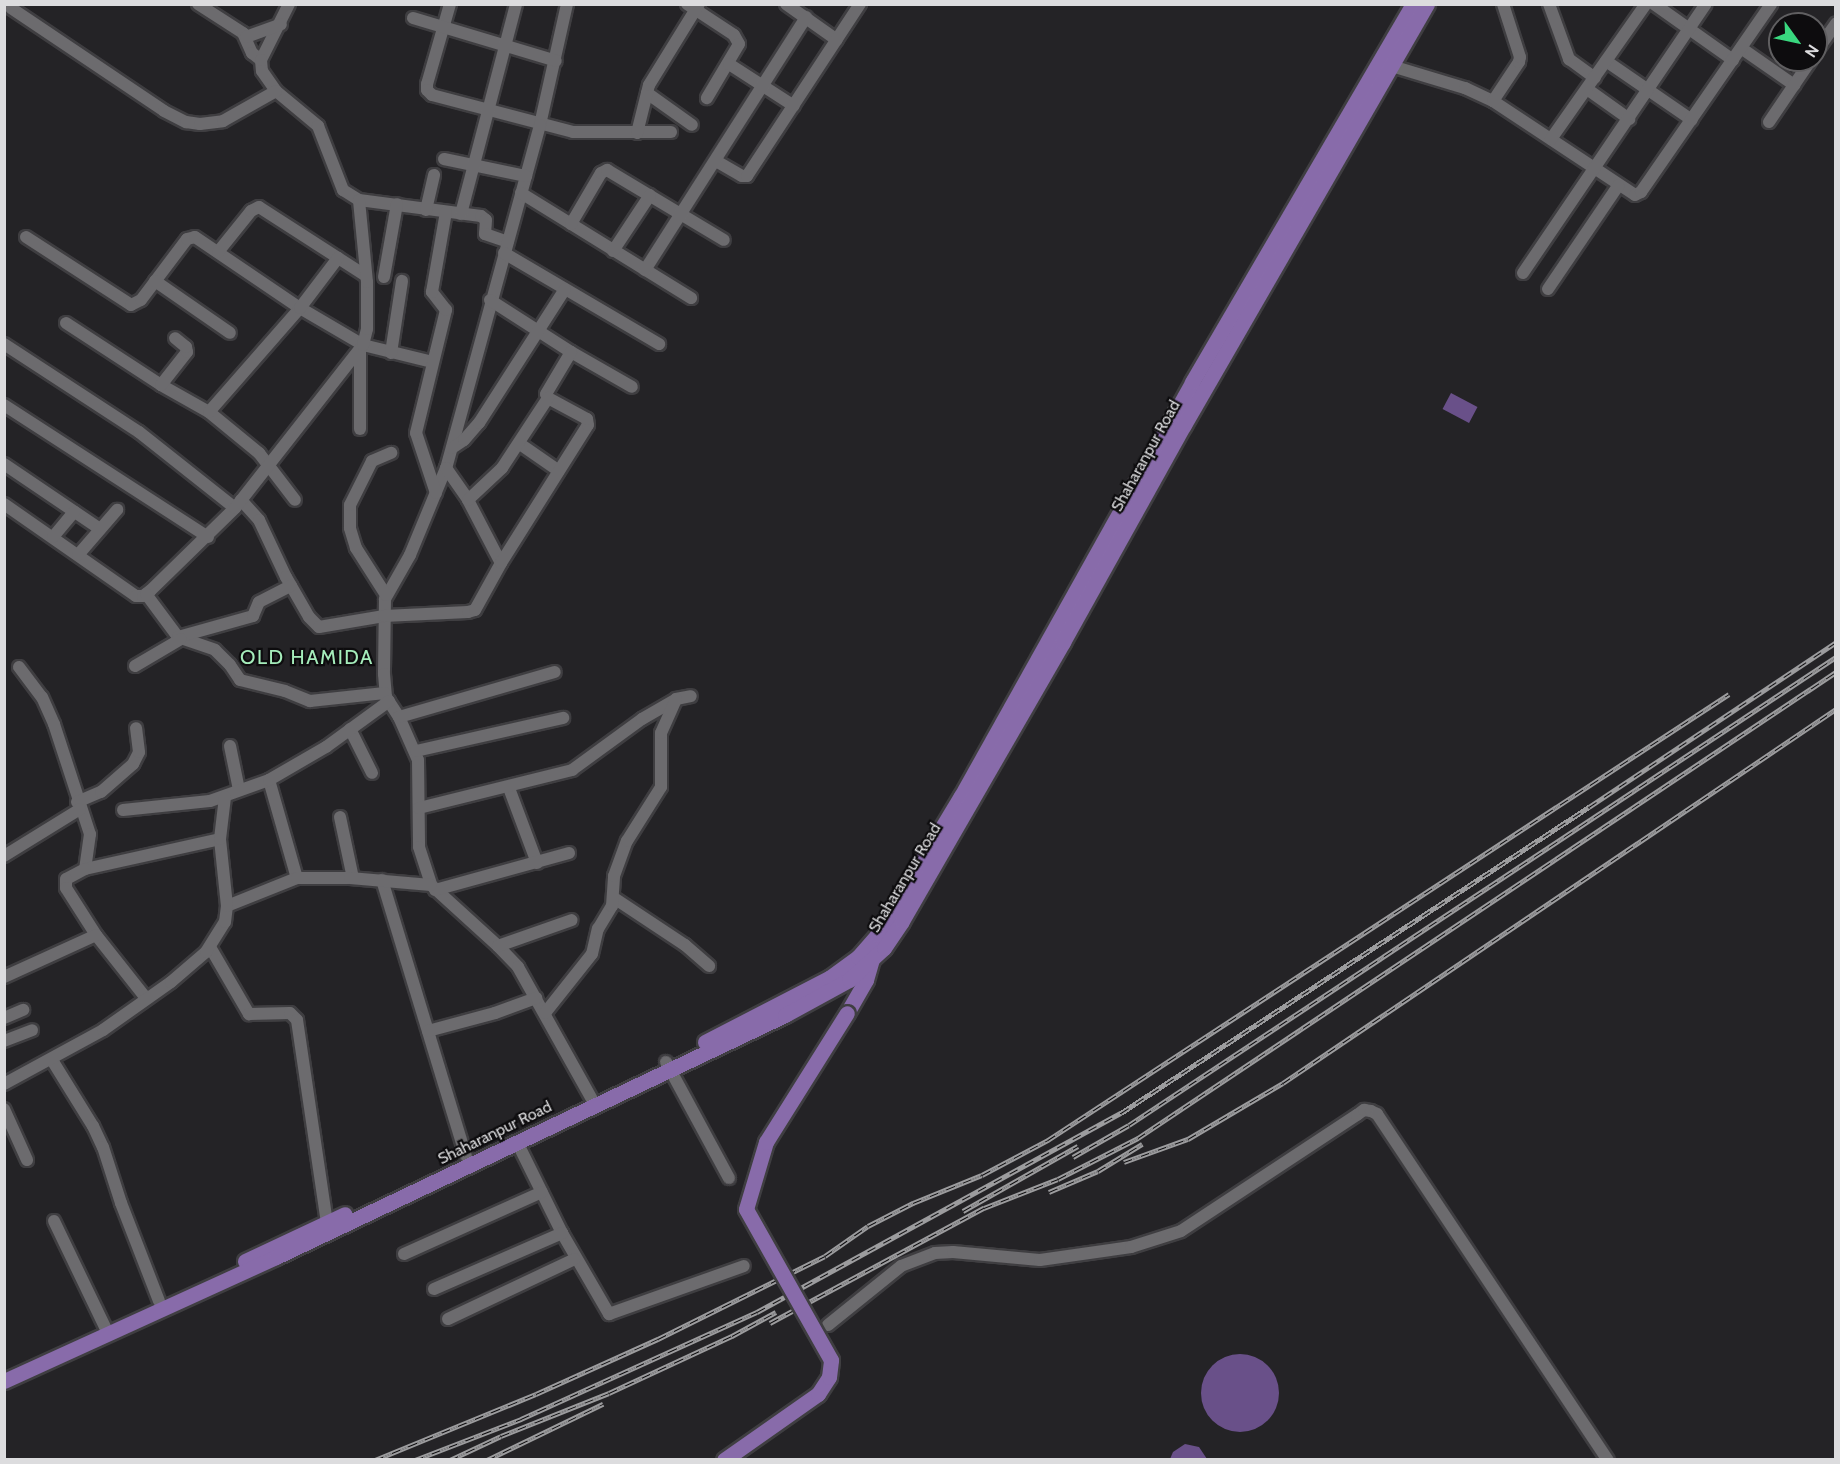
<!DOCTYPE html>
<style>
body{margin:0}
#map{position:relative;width:1840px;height:1464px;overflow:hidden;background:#242326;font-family:Cabin,sans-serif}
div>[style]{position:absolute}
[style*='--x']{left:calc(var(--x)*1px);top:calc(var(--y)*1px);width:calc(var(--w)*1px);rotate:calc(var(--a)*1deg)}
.water>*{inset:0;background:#695089;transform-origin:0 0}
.round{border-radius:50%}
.roads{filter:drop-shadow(2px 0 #3f3e41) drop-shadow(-2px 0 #3f3e41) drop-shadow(0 2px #3f3e41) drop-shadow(0 -2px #3f3e41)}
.minor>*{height:12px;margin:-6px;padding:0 6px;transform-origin:6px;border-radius:6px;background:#6c6b6e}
.major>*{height:15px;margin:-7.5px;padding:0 7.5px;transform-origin:7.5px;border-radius:7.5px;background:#886baa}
.rail>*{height:5px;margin-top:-2.5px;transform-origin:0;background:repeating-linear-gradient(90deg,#0d0c0e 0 9px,#9c9c9e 0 18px);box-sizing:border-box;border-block:2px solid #9c9c9e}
.bridges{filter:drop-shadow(2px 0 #3f3e41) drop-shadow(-2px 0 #3f3e41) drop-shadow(0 2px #3f3e41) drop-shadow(0 -2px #3f3e41)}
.major-bridge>*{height:15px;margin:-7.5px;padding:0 7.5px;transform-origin:7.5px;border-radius:7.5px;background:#886baa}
span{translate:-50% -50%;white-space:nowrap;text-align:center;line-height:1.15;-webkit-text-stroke:4.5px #0d0c0e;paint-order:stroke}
.street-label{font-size:16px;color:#dcdcde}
.quarter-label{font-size:20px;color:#a5edbb;letter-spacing:1.5px}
.frame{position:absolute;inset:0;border:6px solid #dcdcde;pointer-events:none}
.north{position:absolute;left:1768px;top:12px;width:60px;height:60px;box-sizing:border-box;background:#0d0c0e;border:2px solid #605f61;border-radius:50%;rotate:123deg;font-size:16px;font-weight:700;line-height:24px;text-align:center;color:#dcdcde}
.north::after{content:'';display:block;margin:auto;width:21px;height:27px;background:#39d87f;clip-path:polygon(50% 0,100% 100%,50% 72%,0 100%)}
</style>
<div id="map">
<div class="water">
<i style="left:1451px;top:393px;width:30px;height:18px;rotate:28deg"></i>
<i class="round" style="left:1201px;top:1354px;width:78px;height:78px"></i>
<i style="clip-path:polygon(1185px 1444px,1199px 1447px,1207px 1459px,1170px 1459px,1173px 1452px)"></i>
</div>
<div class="roads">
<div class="minor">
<i style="--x:198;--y:4;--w:54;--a:32.8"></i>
<i style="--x:243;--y:33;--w:22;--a:66"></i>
<i style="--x:252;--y:53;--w:11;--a:38"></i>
<i style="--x:289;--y:4;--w:63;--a:116.6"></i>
<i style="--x:261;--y:60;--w:11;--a:85"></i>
<i style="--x:262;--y:71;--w:24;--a:55"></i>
<i style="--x:276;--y:91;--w:55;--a:39.8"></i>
<i style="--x:318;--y:126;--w:69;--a:68.7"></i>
<i style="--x:343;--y:190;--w:19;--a:32"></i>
<i style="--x:359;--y:200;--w:123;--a:7.5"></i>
<i style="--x:481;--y:216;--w:6;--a:39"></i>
<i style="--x:486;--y:220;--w:14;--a:94"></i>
<i style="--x:485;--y:234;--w:24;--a:19"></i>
<i style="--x:450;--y:4;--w:83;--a:106"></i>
<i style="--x:427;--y:84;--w:6;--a:90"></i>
<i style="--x:427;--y:90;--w:7;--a:45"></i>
<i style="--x:432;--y:95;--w:146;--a:14.7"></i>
<i style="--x:573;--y:132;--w:98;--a:0"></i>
<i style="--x:567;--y:4;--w:124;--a:102.6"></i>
<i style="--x:540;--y:125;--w:356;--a:105.3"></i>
<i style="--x:446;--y:468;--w:94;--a:112.5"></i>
<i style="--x:410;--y:555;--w:51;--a:119.6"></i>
<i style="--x:385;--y:599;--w:75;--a:90.8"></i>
<i style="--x:384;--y:674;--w:23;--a:85"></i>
<i style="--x:386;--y:697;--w:24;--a:57"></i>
<i style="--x:399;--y:717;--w:47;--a:66.2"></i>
<i style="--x:418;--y:760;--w:87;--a:89.3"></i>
<i style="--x:419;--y:847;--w:40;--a:72"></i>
<i style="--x:431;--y:885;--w:91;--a:42.3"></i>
<i style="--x:498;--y:946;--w:29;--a:46"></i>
<i style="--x:518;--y:967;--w:158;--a:60.8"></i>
<i style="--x:687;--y:4;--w:56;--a:33.4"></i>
<i style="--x:734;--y:35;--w:10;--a:61"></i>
<i style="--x:739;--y:44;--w:63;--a:120.7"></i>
<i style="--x:786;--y:4;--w:62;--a:35.2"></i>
<i style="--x:1549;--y:4;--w:59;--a:70"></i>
<i style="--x:1569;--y:59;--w:32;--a:36"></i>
<i style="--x:1654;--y:4;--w:97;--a:35.3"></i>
<i style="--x:11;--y:8;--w:184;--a:33.9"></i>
<i style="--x:164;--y:111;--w:25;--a:27"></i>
<i style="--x:186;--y:122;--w:14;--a:8"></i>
<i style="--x:200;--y:124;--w:23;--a:-7"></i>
<i style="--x:223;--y:121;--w:61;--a:-29.5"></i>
<i style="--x:413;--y:18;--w:149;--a:16.7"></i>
<i style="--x:246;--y:37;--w:37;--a:-20"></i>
<i style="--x:1741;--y:48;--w:65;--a:34.9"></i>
<i style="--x:1816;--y:52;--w:35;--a:-55"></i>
<i style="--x:1606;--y:61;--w:104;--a:34.5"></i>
<i style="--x:729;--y:64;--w:77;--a:32.9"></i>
<i style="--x:1385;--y:64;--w:84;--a:16.7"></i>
<i style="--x:1465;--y:88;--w:31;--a:25"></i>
<i style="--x:1493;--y:101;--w:170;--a:33.5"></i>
<i style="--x:1635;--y:195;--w:7;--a:-27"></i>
<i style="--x:1641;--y:192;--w:229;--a:-55.3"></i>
<i style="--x:1587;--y:89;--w:52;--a:35.5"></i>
<i style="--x:647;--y:93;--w:55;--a:35.4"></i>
<i style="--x:1493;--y:101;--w:47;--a:-56.3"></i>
<i style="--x:1519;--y:62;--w:5;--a:-79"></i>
<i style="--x:1520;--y:57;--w:56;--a:-107.8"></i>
<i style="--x:1769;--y:122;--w:75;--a:-55.9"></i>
<i style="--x:637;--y:133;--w:49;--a:-76"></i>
<i style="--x:649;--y:85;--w:95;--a:-58.3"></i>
<i style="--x:1551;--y:139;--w:165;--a:-54.9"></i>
<i style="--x:444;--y:159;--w:84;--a:11.7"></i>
<i style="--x:716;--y:161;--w:30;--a:30"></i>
<i style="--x:742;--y:176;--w:5;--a:0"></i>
<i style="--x:747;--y:176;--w:206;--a:-56.7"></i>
<i style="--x:521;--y:193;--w:200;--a:31.7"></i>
<i style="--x:426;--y:210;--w:36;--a:-77"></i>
<i style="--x:461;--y:214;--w:217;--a:-75.3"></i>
<i style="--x:571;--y:224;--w:59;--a:-59.5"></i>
<i style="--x:601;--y:173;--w:7;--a:-27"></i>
<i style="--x:607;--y:170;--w:136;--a:30.9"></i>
<i style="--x:26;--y:237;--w:125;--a:32.9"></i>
<i style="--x:131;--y:305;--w:11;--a:-27"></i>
<i style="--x:141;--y:300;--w:76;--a:-53"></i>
<i style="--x:187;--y:239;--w:8;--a:-14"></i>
<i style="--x:195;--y:237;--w:127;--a:34.1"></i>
<i style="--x:300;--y:308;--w:73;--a:30.4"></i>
<i style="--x:363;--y:345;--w:71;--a:13.8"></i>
<i style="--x:613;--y:251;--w:67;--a:-56.5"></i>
<i style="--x:218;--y:252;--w:53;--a:-51.2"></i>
<i style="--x:251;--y:211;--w:9;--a:-27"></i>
<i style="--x:259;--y:207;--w:127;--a:32.8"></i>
<i style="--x:504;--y:253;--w:180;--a:30.4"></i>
<i style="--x:645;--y:270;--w:300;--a:-57.5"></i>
<i style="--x:1523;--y:273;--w:325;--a:-55.8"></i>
<i style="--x:384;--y:277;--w:74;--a:-79.9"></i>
<i style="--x:155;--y:281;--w:91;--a:34.7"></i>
<i style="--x:1548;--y:289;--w:125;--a:-55.8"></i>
<i style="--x:490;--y:300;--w:96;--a:32.7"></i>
<i style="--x:571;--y:352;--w:70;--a:29.8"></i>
<i style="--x:66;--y:323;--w:113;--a:33.1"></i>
<i style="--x:161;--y:385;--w:55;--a:29.4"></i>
<i style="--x:209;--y:412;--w:65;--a:39.4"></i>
<i style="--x:259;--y:453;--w:59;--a:52.5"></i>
<i style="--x:4;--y:344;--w:161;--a:33.1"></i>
<i style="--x:139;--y:432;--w:122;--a:38.4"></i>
<i style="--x:391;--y:353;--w:73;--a:-81.3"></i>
<i style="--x:161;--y:385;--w:42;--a:-51.8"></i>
<i style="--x:187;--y:352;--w:5;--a:-101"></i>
<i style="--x:186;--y:347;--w:14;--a:-141"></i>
<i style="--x:4;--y:405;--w:243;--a:32.9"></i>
<i style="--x:209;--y:412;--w:138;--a:-48.8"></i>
<i style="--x:300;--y:308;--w:63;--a:-52.8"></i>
<i style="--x:360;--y:429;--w:80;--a:-90"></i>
<i style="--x:520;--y:444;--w:47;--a:34.7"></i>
<i style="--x:452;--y:448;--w:14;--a:-34"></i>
<i style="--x:464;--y:440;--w:23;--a:-49"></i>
<i style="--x:479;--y:423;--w:159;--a:-57.3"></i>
<i style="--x:4;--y:464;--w:116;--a:34.1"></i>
<i style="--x:446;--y:468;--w:39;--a:55"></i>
<i style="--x:468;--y:500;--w:71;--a:62.4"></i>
<i style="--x:436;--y:493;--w:63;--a:-108.4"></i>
<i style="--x:416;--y:433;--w:127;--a:-76.3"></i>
<i style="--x:446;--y:310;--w:23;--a:-128"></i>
<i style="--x:432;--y:292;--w:81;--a:-80.1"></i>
<i style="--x:241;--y:500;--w:27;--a:48"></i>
<i style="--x:259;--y:520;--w:63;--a:64.7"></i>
<i style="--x:286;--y:577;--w:46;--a:60.1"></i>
<i style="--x:309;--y:617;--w:14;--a:45"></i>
<i style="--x:319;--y:627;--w:66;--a:-9.6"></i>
<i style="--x:384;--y:616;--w:84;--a:-2.7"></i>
<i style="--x:468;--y:612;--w:7;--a:-16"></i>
<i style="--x:475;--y:610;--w:54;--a:-61"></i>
<i style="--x:501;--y:563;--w:163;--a:-57.8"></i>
<i style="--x:588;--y:425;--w:6;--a:-99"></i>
<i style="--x:587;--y:419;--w:44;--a:-151.7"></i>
<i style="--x:548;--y:398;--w:4;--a:-117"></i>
<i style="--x:546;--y:394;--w:49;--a:-59.2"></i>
<i style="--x:468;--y:500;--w:47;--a:-43.3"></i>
<i style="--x:502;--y:468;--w:84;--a:-56.7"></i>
<i style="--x:4;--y:504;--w:161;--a:34.9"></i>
<i style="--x:136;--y:596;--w:7;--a:0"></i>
<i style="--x:143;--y:596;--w:9;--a:-36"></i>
<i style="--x:150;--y:591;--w:119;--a:-44.3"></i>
<i style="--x:235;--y:508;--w:207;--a:-51.9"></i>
<i style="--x:363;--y:345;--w:16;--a:-76"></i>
<i style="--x:367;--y:329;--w:47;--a:-90"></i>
<i style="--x:367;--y:282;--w:82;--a:-95.6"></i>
<i style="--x:53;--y:537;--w:33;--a:-50"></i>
<i style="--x:78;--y:555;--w:60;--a:-49.1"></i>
<i style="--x:146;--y:594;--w:54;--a:53.3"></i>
<i style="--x:178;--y:637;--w:39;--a:19"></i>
<i style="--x:215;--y:650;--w:21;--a:45"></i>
<i style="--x:230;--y:665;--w:18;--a:56"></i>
<i style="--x:240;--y:680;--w:46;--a:13.7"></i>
<i style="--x:285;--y:691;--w:27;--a:22"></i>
<i style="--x:310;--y:701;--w:75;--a:-6.1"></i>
<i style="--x:386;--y:595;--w:56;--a:-122.6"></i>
<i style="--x:356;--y:548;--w:21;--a:-107"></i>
<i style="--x:350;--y:528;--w:23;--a:-90"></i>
<i style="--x:350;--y:505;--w:49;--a:-63.4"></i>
<i style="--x:372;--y:461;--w:21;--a:-23"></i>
<i style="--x:178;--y:637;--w:78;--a:-15.6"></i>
<i style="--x:253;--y:616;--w:15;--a:-67"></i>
<i style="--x:259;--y:602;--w:36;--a:-27"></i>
<i style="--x:135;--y:666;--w:53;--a:-30.4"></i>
<i style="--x:19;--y:667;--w:38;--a:53"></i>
<i style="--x:42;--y:697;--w:30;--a:66"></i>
<i style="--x:54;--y:724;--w:116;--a:71.9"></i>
<i style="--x:90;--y:834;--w:35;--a:98"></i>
<i style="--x:85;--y:869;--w:138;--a:-12.5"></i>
<i style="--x:399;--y:717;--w:162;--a:-16.1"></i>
<i style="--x:350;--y:729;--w:49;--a:63.4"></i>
<i style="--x:230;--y:746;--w:45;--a:78.4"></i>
<i style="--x:416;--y:751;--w:151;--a:-12.7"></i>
<i style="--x:269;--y:780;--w:102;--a:74.1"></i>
<i style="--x:509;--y:788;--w:80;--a:69.5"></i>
<i style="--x:77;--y:802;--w:26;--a:-23"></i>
<i style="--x:101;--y:792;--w:43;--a:-41.2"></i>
<i style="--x:133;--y:764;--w:13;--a:-63"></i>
<i style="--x:139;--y:752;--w:24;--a:-97"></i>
<i style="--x:419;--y:808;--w:158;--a:-13.9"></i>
<i style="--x:572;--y:770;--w:87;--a:-36.1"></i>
<i style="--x:642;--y:719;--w:39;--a:-30"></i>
<i style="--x:676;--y:699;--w:15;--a:-11"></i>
<i style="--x:123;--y:810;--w:87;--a:-5.9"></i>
<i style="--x:210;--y:801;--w:63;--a:-19.6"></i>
<i style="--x:269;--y:780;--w:66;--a:-30.1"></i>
<i style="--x:326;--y:747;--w:78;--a:-36.1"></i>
<i style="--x:340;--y:817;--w:62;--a:78"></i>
<i style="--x:4;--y:856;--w:89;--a:-31.7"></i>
<i style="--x:85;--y:869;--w:21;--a:152"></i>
<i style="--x:66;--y:879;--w:9;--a:90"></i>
<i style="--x:66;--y:888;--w:56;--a:57.4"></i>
<i style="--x:96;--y:935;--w:80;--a:51.6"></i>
<i style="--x:382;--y:880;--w:288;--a:73.1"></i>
<i style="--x:435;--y:890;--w:139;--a:-15.4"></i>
<i style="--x:614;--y:898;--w:85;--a:33.5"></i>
<i style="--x:685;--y:945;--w:32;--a:41"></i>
<i style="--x:227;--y:906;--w:75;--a:-21.8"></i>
<i style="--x:297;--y:878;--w:53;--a:0"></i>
<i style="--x:350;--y:878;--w:81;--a:4.9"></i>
<i style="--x:498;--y:946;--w:78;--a:-19.4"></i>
<i style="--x:210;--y:947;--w:78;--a:59.8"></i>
<i style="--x:249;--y:1014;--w:41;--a:-1.4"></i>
<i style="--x:290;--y:1013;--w:10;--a:45"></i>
<i style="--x:297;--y:1020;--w:211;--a:81.6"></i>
<i style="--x:4;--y:977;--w:101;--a:-24.5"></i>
<i style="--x:545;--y:1013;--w:75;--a:-51.5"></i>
<i style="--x:592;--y:954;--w:26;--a:-77"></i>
<i style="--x:598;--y:929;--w:27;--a:-59"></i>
<i style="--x:612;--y:906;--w:30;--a:-86"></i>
<i style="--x:614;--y:876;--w:37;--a:-70"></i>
<i style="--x:627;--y:841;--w:64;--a:-57.8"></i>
<i style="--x:661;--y:787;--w:54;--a:-90"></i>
<i style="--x:661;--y:733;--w:37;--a:-66"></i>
<i style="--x:4;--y:1018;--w:21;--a:-23"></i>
<i style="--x:428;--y:1031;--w:69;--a:-15"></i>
<i style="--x:495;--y:1013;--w:44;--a:-20.1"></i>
<i style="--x:4;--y:1041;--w:30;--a:-21"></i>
<i style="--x:52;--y:1060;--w:78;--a:58.2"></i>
<i style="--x:93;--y:1126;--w:23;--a:65"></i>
<i style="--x:103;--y:1147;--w:59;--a:72.2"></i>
<i style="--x:121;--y:1203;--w:105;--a:68.8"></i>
<i style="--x:666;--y:1062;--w:132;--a:61.5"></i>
<i style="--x:4;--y:1084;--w:113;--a:-28.6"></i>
<i style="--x:103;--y:1030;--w:83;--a:-35.2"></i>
<i style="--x:171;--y:982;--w:46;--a:-40.6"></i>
<i style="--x:206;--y:952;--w:36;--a:-58"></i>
<i style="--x:225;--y:922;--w:16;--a:-83"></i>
<i style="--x:227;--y:906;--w:67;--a:-96"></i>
<i style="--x:220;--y:839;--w:42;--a:-83.2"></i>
<i style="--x:4;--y:1109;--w:56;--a:65.7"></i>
<i style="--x:517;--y:1142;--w:102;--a:63.7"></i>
<i style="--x:562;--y:1233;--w:94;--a:59.9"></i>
<i style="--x:609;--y:1314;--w:143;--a:-19.6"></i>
<i style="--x:54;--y:1221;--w:118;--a:64.3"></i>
<i style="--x:404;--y:1254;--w:151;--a:-24.2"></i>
<i style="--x:434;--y:1289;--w:140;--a:-23.6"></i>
<i style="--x:448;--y:1319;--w:140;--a:-25.3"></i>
<i style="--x:828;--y:1325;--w:94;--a:-38.9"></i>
<i style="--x:901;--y:1266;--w:36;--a:-21"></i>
<i style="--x:935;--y:1253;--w:18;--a:-3"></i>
<i style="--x:953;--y:1252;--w:87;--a:5.3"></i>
<i style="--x:1040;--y:1260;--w:92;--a:-8.1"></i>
<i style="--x:1131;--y:1247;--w:52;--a:-17.7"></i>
<i style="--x:1181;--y:1231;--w:211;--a:-33.4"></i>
<i style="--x:1357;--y:1115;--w:9;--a:-36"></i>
<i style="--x:1364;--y:1110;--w:7;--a:8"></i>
<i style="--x:1371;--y:1111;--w:7;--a:27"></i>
<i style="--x:1377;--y:1114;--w:416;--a:56.3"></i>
</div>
<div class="major">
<i style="--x:847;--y:1013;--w:38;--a:-60"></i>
<i style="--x:866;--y:980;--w:22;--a:-74"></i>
<i style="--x:705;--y:1042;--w:140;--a:-27.3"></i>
<i style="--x:829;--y:978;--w:36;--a:-36"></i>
<i style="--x:858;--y:957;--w:29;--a:-49"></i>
<i style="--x:877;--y:935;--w:162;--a:-58.9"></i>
<i style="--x:961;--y:796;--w:474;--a:-60.8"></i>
<i style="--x:1192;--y:382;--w:438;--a:-59.7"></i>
<i style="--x:245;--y:1261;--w:110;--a:-25.2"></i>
<i style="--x:4;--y:1381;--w:299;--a:-24.5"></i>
<i style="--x:276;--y:1257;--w:564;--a:-25.43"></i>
<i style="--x:785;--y:1015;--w:73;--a:-28.7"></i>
<i style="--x:849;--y:980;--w:47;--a:-42.4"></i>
<i style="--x:884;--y:948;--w:32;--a:-56"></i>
<i style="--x:902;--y:921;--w:322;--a:-60"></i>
<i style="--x:1063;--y:642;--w:248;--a:-60.9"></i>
<i style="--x:1184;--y:425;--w:486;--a:-60"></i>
</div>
</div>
<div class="rail">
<i style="--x:1073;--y:1157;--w:64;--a:-29.7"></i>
<i style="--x:1129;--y:1125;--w:848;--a:-33.5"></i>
<i style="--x:1124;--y:1162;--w:68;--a:-19.8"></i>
<i style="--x:1188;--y:1139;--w:110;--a:-30.5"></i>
<i style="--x:1283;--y:1083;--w:668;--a:-34.07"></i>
<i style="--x:1049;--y:1192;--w:53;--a:-23.2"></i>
<i style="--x:1098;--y:1171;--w:52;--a:-31.5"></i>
<i style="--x:963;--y:1211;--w:132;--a:-29.5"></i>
<i style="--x:770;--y:1323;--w:243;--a:-28.3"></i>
<i style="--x:984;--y:1208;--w:79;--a:-21.4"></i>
<i style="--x:1058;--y:1179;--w:90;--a:-27.1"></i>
<i style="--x:1138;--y:1138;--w:839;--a:-33.73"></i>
<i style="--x:375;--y:1460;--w:174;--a:-22.3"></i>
<i style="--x:536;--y:1394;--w:134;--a:-24.3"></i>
<i style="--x:658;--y:1339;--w:186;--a:-26.4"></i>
<i style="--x:825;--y:1256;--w:52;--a:-34.9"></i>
<i style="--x:868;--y:1226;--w:51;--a:-27.1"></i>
<i style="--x:913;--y:1203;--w:74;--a:-22.1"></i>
<i style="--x:982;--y:1175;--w:75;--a:-27.9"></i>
<i style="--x:1048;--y:1140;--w:814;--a:-33.22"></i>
<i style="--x:415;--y:1460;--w:114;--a:-21.1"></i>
<i style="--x:521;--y:1419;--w:259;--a:-24.4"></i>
<i style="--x:757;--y:1312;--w:415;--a:-28.7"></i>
<i style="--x:1121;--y:1113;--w:559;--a:-33.18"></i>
<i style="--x:1589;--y:807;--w:297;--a:-33.7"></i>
<i style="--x:450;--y:1460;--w:56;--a:-25.2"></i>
<i style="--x:501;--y:1436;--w:116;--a:-21.7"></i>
<i style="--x:609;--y:1393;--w:136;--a:-24.9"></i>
<i style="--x:732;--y:1336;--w:50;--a:-28.6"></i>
<i style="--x:487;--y:1460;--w:129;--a:-25.8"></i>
</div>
<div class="bridges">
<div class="major-bridge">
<i style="--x:724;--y:1460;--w:115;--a:-35.1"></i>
<i style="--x:818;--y:1394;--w:20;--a:-57"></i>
<i style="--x:829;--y:1377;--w:17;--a:-83"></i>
<i style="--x:831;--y:1360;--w:173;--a:-119.4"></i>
<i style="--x:746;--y:1209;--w:70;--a:-73.4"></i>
<i style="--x:766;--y:1142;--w:152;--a:-57.9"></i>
</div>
</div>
<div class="street-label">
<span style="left:1146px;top:456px;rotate:-61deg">Shaharanpur Road</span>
<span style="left:905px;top:878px;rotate:-59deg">Shaharanpur Road</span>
<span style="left:495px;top:1133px;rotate:-26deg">Shaharanpur Road</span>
</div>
<div class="quarter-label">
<span style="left:307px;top:657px">OLD HAMIDA</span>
</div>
<div class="frame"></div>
<div class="north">N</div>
</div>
